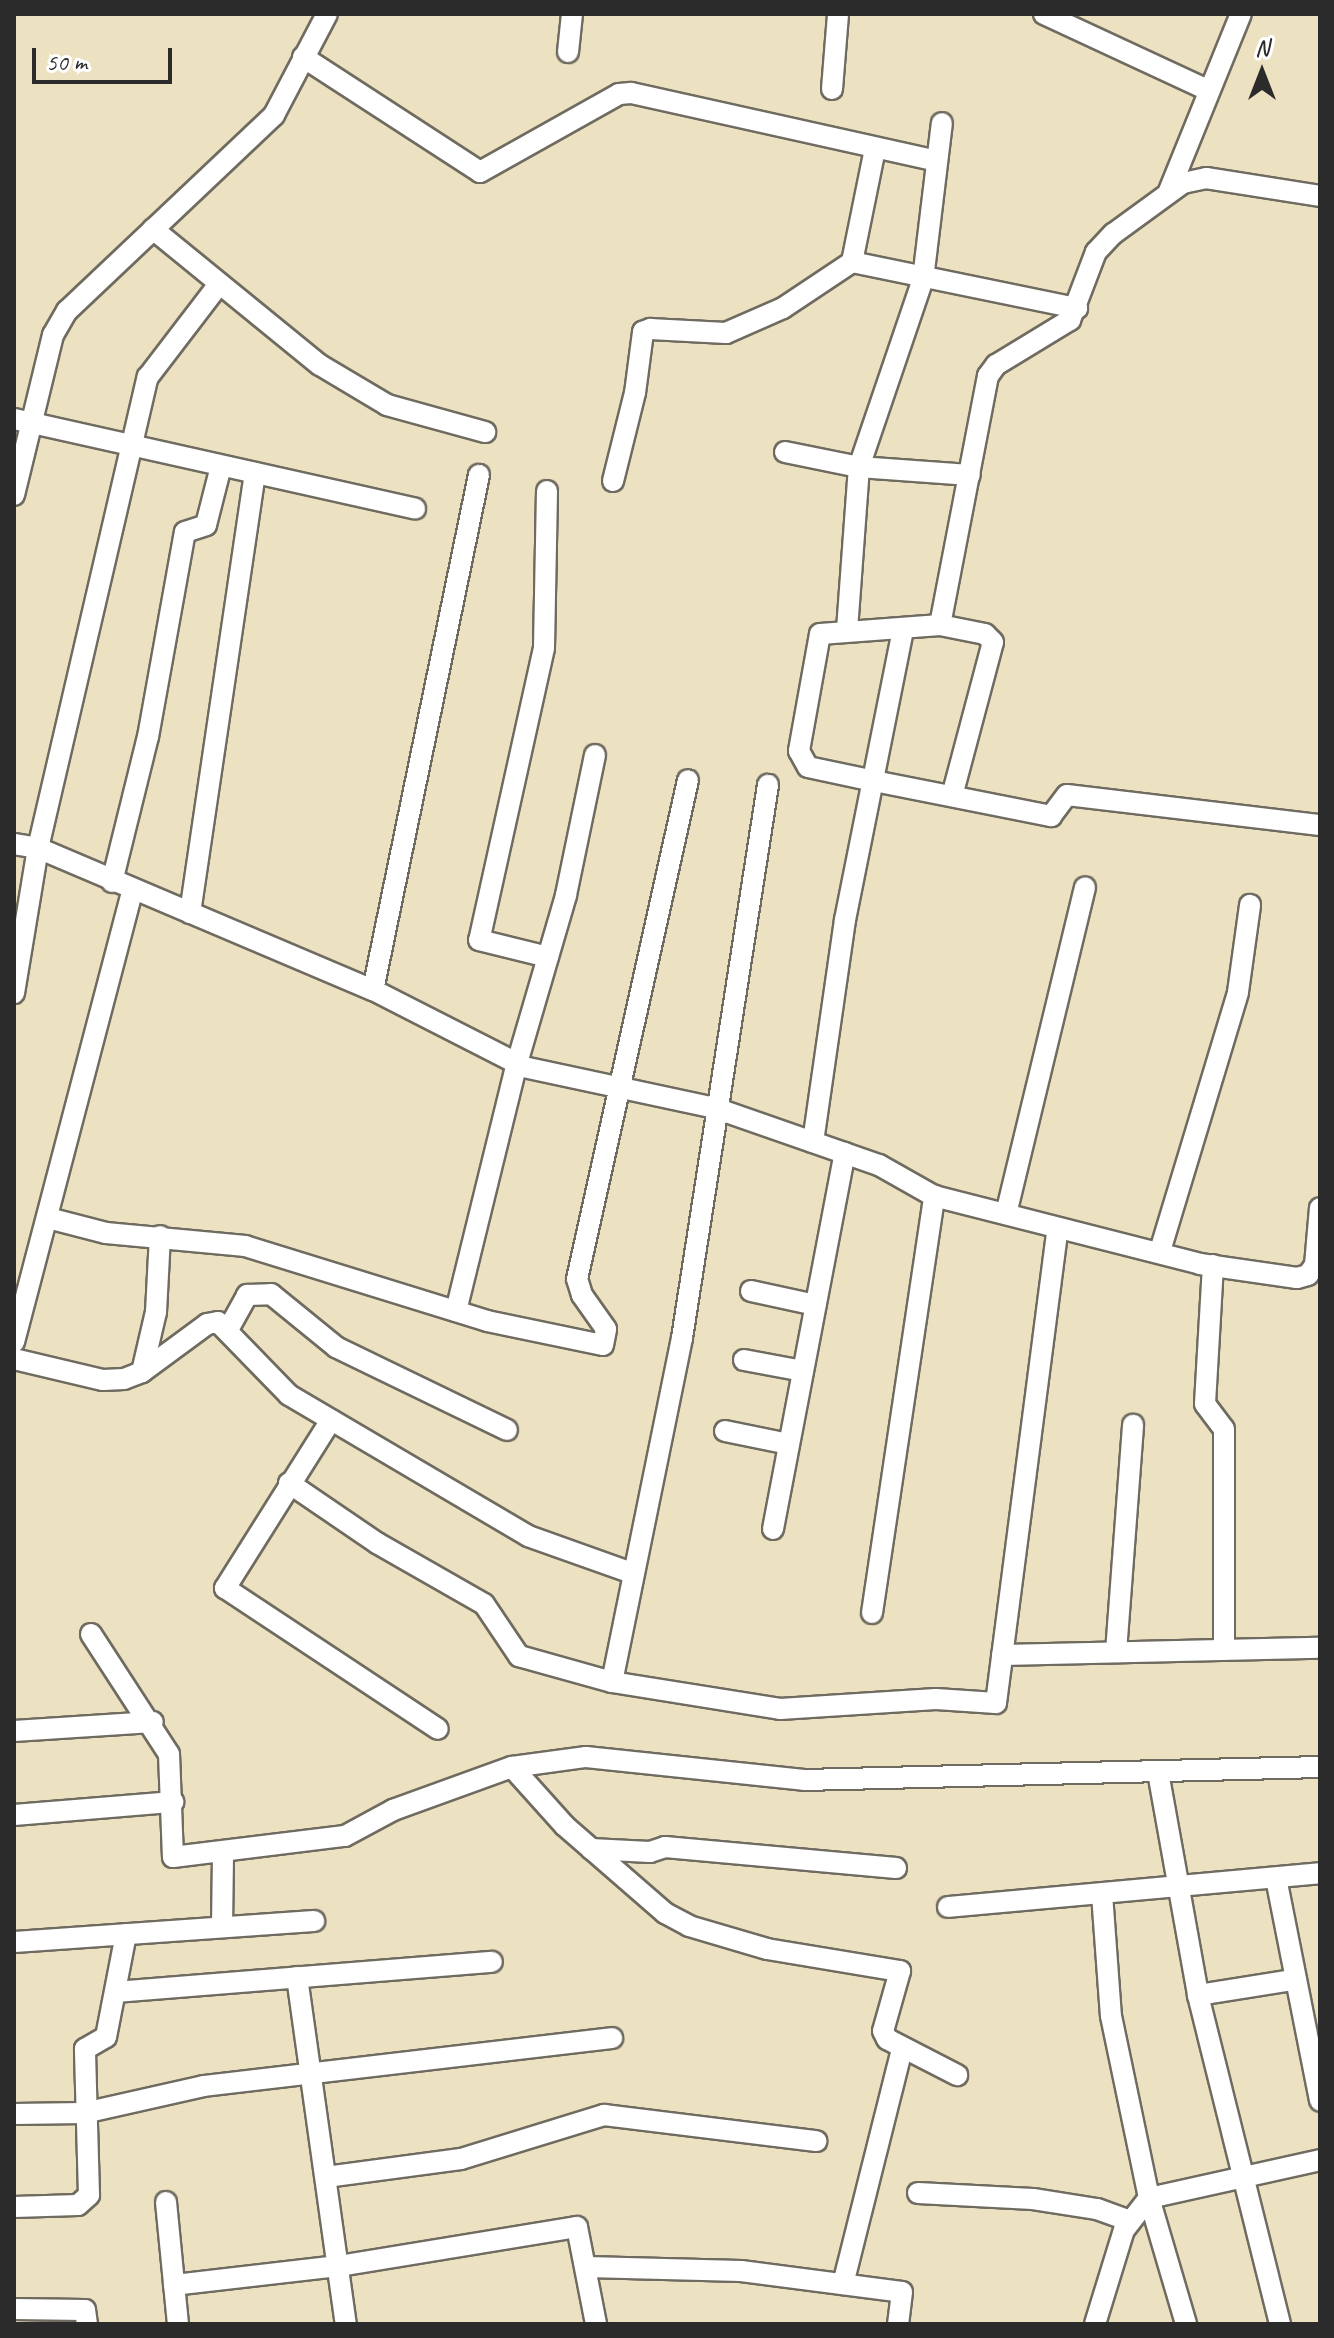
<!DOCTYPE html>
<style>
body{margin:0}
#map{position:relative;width:1334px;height:2338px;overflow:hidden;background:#ece1c1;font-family:Caveat,sans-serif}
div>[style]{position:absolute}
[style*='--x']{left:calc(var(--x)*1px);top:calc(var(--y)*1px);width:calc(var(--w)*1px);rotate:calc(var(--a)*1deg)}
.roads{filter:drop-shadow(2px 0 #6f6b60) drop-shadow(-2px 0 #6f6b60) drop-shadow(0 2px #6f6b60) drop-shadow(0 -2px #6f6b60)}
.minor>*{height:20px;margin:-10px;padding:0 10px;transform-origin:10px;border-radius:10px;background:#fff}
span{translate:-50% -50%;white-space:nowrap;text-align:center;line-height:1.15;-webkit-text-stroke:7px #fff;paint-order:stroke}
.frame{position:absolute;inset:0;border:16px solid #2b2b2b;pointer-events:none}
.north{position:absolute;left:1222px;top:32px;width:80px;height:80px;-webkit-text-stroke:6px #fff;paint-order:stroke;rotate:0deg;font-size:22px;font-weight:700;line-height:32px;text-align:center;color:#2b2b2b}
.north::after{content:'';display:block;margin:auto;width:28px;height:36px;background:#2b2b2b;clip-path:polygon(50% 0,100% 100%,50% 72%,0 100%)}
.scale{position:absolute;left:32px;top:48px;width:140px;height:36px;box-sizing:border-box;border:4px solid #2b2b2b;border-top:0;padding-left:10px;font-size:24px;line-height:28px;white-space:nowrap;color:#2b2b2b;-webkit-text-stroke:6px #fff;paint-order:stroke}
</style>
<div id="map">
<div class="roads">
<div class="minor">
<i style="--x:1044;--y:14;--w:181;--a:24.9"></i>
<i style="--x:568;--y:52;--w:38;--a:-84"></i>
<i style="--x:303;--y:57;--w:211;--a:33"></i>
<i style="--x:480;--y:172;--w:159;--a:-29.3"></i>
<i style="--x:619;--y:94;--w:12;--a:-5"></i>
<i style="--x:631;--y:93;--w:313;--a:12.5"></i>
<i style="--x:832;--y:89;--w:75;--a:-85.4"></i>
<i style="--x:1169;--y:191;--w:191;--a:-67.9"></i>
<i style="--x:153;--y:229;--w:215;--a:39.2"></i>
<i style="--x:320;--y:365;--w:78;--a:30.8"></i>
<i style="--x:387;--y:405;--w:102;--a:15.4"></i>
<i style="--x:852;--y:262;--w:115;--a:-78.5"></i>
<i style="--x:14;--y:419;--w:411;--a:12.6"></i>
<i style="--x:785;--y:452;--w:76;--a:11.5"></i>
<i style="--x:859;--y:467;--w:111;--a:4.1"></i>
<i style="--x:613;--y:481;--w:91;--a:-76"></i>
<i style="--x:635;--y:393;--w:62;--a:-82.5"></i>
<i style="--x:643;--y:332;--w:8;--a:-23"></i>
<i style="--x:650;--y:329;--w:76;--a:3"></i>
<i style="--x:726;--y:333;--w:62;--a:-23.7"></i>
<i style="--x:783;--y:308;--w:83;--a:-33.7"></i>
<i style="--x:852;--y:262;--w:230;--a:11.6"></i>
<i style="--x:547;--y:491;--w:157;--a:91.1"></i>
<i style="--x:544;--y:648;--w:299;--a:102.5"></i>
<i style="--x:479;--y:940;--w:71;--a:13.8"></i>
<i style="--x:14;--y:495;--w:165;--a:-76.3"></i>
<i style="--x:53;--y:335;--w:28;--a:-60"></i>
<i style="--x:67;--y:311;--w:285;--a:-43.4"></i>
<i style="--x:274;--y:115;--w:114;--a:-62.3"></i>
<i style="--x:940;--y:625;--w:254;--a:-79.1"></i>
<i style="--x:988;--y:376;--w:14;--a:-54"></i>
<i style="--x:996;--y:365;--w:87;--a:-31.3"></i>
<i style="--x:1070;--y:320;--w:73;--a:-69.1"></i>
<i style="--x:1096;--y:252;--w:25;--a:-47"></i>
<i style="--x:1113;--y:234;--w:87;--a:-36.1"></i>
<i style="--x:1183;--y:183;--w:24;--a:-12"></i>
<i style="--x:1206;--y:178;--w:115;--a:9"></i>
<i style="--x:847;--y:630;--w:163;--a:-85.8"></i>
<i style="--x:859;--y:467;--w:199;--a:-71.2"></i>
<i style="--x:923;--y:279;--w:157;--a:-83.1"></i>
<i style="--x:952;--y:796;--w:159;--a:-75.1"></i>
<i style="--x:993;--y:642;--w:11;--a:-135"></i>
<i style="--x:985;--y:634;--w:46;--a:-168.7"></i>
<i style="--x:940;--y:625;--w:120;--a:175.7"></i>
<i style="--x:820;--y:634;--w:119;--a:100.2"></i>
<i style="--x:799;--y:751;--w:18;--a:61"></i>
<i style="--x:808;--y:767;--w:62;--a:12"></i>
<i style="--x:869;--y:780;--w:186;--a:11.2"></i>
<i style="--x:1051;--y:816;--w:26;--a:-53"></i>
<i style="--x:1067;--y:795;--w:255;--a:6.8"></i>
<i style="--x:14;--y:844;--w:24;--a:9"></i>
<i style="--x:38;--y:848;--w:364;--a:23"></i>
<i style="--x:373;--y:990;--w:169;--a:27"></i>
<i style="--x:524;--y:1067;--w:195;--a:12.1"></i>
<i style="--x:715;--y:1108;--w:174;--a:19.2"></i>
<i style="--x:879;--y:1165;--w:63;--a:29.4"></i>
<i style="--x:934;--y:1196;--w:275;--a:14.3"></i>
<i style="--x:1200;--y:1264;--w:98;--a:8.2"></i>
<i style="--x:1297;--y:1278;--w:11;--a:-15"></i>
<i style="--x:1308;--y:1275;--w:12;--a:-55"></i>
<i style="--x:1315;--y:1265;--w:57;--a:-85"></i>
<i style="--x:112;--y:882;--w:149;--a:-76.1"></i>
<i style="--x:148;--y:737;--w:208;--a:-79.8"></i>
<i style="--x:185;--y:532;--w:22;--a:-18"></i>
<i style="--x:206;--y:525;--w:61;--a:-75.7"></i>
<i style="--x:190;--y:913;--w:445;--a:-81.6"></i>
<i style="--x:373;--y:990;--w:526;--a:-78.37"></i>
<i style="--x:14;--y:993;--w:147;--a:-80.6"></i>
<i style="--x:38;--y:848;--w:484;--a:-76.9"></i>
<i style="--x:148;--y:377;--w:117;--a:-52.6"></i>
<i style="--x:813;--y:1142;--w:224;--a:-81.8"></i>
<i style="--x:845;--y:920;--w:296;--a:-78.7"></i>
<i style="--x:1006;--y:1214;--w:336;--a:-76.4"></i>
<i style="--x:48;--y:1218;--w:60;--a:14.5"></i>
<i style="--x:106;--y:1233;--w:140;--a:5.3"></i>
<i style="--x:245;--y:1246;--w:253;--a:17.2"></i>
<i style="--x:487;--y:1321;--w:118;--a:11.7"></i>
<i style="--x:603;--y:1345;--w:16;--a:-79"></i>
<i style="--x:606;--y:1329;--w:42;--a:-125.2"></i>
<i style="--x:582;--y:1295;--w:17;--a:-107"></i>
<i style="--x:577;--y:1279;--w:511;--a:-77.46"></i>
<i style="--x:1160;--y:1251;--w:270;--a:-73.2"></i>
<i style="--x:1238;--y:992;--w:88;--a:-82.1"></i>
<i style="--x:1213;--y:1265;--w:139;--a:93.3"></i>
<i style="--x:1205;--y:1404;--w:31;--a:53"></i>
<i style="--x:1224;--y:1429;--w:221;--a:90"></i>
<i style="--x:751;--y:1291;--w:66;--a:12.2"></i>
<i style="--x:456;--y:1311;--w:255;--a:-76.2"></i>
<i style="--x:517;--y:1063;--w:175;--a:-73.7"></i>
<i style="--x:566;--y:895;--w:143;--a:-78.3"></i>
<i style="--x:229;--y:1328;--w:38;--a:-61"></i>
<i style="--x:247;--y:1295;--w:24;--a:-2"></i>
<i style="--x:271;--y:1294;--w:84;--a:39.2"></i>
<i style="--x:336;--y:1347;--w:190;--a:25.9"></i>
<i style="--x:14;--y:1342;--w:467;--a:-75.3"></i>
<i style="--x:14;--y:1359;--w:91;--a:13.3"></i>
<i style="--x:103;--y:1380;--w:21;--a:-3"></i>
<i style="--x:124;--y:1379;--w:19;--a:-21"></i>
<i style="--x:142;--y:1372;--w:81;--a:-36.4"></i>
<i style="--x:207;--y:1324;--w:11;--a:-10"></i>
<i style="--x:218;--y:1322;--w:102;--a:45.8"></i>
<i style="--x:289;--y:1395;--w:277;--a:30.5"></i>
<i style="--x:528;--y:1536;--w:110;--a:19.6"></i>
<i style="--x:744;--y:1360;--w:60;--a:10.6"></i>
<i style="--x:142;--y:1372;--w:62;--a:-76.9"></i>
<i style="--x:156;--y:1312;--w:76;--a:-87"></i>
<i style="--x:331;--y:1420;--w:199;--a:122.2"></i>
<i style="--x:225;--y:1588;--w:255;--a:33.5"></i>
<i style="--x:725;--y:1431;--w:65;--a:11.5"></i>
<i style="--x:289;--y:1483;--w:107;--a:34.3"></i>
<i style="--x:377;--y:1543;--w:123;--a:29.7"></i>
<i style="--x:484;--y:1604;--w:63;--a:56.1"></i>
<i style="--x:519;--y:1656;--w:97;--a:15.6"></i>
<i style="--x:612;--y:1682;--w:170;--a:9.1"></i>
<i style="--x:780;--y:1709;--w:156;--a:-3.7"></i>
<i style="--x:936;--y:1699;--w:60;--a:3.8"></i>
<i style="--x:996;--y:1703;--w:479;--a:-82.6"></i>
<i style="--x:773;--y:1529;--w:383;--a:-79.2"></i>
<i style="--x:872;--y:1613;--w:422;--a:-81.5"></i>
<i style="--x:91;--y:1634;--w:143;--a:57"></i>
<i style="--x:169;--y:1754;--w:103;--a:87.8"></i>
<i style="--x:173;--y:1857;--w:173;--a:-7"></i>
<i style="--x:345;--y:1836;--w:55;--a:-28.4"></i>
<i style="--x:393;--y:1810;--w:127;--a:-19.9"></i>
<i style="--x:512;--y:1767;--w:75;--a:-7.7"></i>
<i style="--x:586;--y:1757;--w:219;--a:6"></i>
<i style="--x:804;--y:1780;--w:516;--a:-1.44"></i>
<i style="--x:1116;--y:1652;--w:228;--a:-85.7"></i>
<i style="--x:1002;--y:1655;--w:318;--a:-1.3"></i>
<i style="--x:612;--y:1682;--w:351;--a:-78.5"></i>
<i style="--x:682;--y:1338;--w:560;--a:-81.16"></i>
<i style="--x:14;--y:1731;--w:139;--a:-3.7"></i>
<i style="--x:512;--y:1767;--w:79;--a:48.1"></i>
<i style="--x:565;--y:1826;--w:133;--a:41"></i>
<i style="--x:665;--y:1913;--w:27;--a:28"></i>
<i style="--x:689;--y:1926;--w:81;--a:16.4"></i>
<i style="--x:767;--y:1949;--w:135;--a:9.4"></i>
<i style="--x:900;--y:1971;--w:62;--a:105.8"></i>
<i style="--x:883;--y:2031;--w:9;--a:63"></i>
<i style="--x:887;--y:2039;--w:79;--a:27.2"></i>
<i style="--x:1158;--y:1772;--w:227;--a:79.8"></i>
<i style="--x:1198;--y:1995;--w:339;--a:76"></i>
<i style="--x:14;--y:1815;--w:160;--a:-4.7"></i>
<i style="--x:591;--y:1849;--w:59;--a:2.9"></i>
<i style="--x:650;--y:1852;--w:16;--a:-18"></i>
<i style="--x:665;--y:1847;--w:232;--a:5.2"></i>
<i style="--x:1276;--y:1878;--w:227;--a:78.8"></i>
<i style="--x:1102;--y:1894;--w:122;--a:85.8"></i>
<i style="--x:1111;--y:2016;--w:186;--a:78.2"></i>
<i style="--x:1149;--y:2198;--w:131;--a:73.6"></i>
<i style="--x:948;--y:1907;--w:374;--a:-5.2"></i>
<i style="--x:222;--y:1927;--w:75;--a:-89.2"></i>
<i style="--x:14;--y:1942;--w:301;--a:-4"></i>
<i style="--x:297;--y:1977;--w:350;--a:82"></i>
<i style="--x:116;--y:1992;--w:377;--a:-4.6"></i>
<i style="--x:1198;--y:1995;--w:96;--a:-9"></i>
<i style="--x:14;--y:2114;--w:70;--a:-0.8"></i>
<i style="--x:84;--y:2113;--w:123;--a:-12.7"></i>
<i style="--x:204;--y:2086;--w:411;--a:-6.7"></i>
<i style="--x:326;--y:2177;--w:136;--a:-7.6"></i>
<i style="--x:461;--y:2159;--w:150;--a:-17.1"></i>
<i style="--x:604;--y:2115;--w:214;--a:7"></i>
<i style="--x:918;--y:2193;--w:115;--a:3"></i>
<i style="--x:1033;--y:2199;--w:65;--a:8.9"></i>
<i style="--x:1097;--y:2209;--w:35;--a:20"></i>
<i style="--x:166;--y:2202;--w:123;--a:84.4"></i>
<i style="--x:14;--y:2207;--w:64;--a:-1.8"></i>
<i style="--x:78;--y:2205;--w:15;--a:-42"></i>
<i style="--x:89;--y:2195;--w:146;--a:-91.6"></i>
<i style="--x:85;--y:2049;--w:24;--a:-30"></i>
<i style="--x:106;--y:2037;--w:105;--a:-79"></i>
<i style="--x:587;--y:2267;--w:154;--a:1.5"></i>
<i style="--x:741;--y:2271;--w:162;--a:7.4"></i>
<i style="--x:902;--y:2292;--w:32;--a:97"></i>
<i style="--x:843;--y:2284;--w:242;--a:-75.9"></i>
<i style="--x:174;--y:2285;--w:166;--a:-6.6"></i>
<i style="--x:339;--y:2266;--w:241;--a:-9.3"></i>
<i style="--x:577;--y:2227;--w:99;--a:78.9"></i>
<i style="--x:14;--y:2309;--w:71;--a:0.8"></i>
<i style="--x:85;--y:2310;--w:14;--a:82"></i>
<i style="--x:1095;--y:2324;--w:98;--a:-72.9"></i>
<i style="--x:1124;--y:2230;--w:41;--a:-52"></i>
<i style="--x:1149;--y:2198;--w:175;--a:-12.5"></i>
</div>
</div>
<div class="frame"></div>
<div class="north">N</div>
<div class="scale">50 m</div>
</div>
